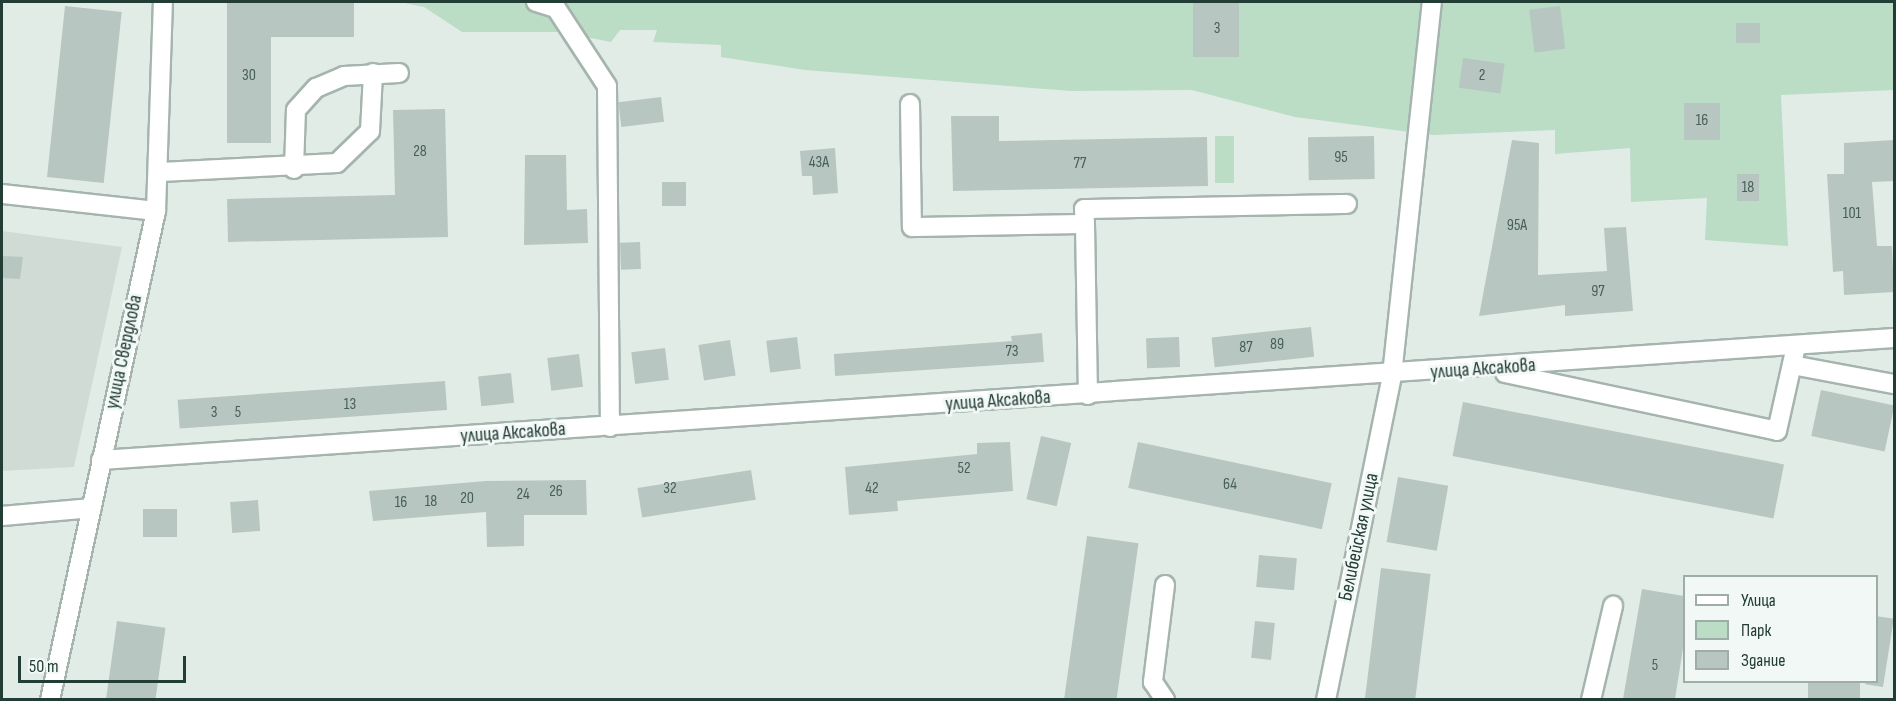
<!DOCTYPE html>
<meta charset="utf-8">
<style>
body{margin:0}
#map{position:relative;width:1896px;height:701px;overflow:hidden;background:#e2ece7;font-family:"Sofia Sans Condensed",sans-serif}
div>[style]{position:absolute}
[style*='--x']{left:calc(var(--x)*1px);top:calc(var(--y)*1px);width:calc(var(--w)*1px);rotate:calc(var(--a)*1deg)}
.built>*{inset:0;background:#d0dbd6}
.green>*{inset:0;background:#bbdcc5;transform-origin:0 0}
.building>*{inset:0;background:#b7c6c1;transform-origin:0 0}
.roads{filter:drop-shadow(2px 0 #a5b4ae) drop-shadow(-2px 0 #a5b4ae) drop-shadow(0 2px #a5b4ae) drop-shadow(0 -2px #a5b4ae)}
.minor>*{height:18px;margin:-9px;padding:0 9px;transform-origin:9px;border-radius:9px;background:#fff}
span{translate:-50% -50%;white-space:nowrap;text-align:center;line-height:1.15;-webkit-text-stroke:6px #f2f8f5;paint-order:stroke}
.number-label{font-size:16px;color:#475e59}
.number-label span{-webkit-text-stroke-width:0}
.street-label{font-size:20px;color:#223c36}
.frame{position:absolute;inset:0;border:3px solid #223c36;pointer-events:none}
.legend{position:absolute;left:1683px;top:575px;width:195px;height:108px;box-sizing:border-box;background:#f2f8f5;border:2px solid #9fada9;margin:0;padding:8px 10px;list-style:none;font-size:18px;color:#223c36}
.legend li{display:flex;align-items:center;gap:12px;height:30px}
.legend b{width:30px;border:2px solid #9fada9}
.scale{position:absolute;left:18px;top:656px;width:168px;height:27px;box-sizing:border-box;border:3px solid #223c36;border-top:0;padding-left:8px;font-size:18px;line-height:21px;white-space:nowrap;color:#223c36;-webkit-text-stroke:4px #f2f8f5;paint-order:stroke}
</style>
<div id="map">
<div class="built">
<i style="clip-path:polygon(2px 231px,122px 247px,74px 467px,2px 471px)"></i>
</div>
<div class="green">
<i style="clip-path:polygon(400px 2px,1894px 2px,1894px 90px,1781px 95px,1788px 246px,1705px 240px,1707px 198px,1631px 202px,1630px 148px,1555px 154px,1555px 130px,1433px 135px,1295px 117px,1192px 90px,1071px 91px,805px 70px,721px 57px,721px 45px,653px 42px,657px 30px,620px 30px,611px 42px,561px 32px,462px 32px,424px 7px)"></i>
<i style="left:1215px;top:136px;width:19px;height:47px"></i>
</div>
<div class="building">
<i style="clip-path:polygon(227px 2px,354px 2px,354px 37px,271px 37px,271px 143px,227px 143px)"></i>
<i style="left:1193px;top:2px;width:46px;height:55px"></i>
<i style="left:65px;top:6px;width:57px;height:172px;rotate:6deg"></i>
<i style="left:1560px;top:6px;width:43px;height:31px;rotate:83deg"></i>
<i style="left:1736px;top:23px;width:24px;height:20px"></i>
<i style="left:1463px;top:58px;width:42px;height:30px;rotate:8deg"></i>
<i style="left:661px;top:97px;width:25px;height:43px;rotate:83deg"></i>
<i style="left:1684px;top:103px;width:36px;height:37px"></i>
<i style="clip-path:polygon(445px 109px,448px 237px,228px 242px,227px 199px,395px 195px,393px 110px)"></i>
<i style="clip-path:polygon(951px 116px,999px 116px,999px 141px,1207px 137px,1208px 186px,953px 191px)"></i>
<i style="left:1374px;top:136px;width:43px;height:66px;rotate:89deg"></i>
<i style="clip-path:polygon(1512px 140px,1539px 143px,1538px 275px,1607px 271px,1604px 228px,1626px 227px,1633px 311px,1565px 316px,1565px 305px,1479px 316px)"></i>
<i style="clip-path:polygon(1894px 140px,1894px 181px,1872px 182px,1877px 246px,1892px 246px,1894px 292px,1844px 295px,1843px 271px,1833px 272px,1827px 174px,1844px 174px,1844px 143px)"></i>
<i style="clip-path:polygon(835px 148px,838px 193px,813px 195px,812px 176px,802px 176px,800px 151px)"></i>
<i style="clip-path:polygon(525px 155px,566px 155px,567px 210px,587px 209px,588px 243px,524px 245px)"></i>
<i style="left:1737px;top:174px;width:22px;height:27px"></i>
<i style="left:662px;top:182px;width:24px;height:24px"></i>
<i style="left:640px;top:242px;width:27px;height:20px;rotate:88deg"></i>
<i style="clip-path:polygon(2px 256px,23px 257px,20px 279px,2px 278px)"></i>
<i style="left:1311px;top:327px;width:30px;height:100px;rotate:84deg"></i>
<i style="clip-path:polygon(1042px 333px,1044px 362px,835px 376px,834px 354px,1012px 341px,1011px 336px)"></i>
<i style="left:797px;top:337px;width:32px;height:31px;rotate:83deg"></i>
<i style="left:1179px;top:337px;width:30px;height:33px;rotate:88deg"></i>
<i style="left:730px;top:340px;width:36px;height:32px;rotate:81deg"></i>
<i style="left:665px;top:348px;width:32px;height:34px;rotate:83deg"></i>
<i style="left:579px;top:354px;width:33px;height:32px;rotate:83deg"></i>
<i style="left:511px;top:373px;width:30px;height:33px;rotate:84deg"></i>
<i style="left:445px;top:381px;width:29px;height:268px;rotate:86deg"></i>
<i style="left:1821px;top:390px;width:75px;height:47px;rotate:12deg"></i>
<i style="left:1463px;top:402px;width:327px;height:55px;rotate:11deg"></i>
<i style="left:1041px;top:436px;width:31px;height:65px;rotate:13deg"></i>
<i style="clip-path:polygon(1010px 442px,1013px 491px,897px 501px,898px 511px,849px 515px,845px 467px,977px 454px,977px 443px)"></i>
<i style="left:1138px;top:442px;width:198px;height:47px;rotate:12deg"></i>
<i style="left:751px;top:470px;width:30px;height:115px;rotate:81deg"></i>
<i style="left:1398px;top:477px;width:51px;height:66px;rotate:10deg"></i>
<i style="clip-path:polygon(586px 480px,587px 515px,524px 515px,524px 546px,487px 547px,486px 512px,373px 521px,369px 491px,486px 481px)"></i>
<i style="left:258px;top:500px;width:31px;height:28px;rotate:86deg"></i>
<i style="left:143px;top:509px;width:34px;height:28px"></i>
<i style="left:1087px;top:536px;width:52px;height:164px;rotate:8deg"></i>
<i style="left:1259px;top:555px;width:38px;height:32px;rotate:5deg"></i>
<i style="left:1381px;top:568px;width:50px;height:133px;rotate:7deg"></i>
<i style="clip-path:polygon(1642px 589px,1684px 596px,1684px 642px,1675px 699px,1623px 699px)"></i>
<i style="left:1876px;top:616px;width:18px;height:69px;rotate:9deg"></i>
<i style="left:117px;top:621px;width:49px;height:79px;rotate:8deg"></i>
<i style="left:1255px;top:621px;width:20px;height:37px;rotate:6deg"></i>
<i style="left:1808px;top:681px;width:52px;height:18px"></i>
</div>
<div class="roads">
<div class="minor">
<i style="--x:536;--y:2;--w:21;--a:17"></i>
<i style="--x:556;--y:8;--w:93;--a:56.8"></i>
<i style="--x:607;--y:86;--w:341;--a:89.5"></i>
<i style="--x:910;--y:104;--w:123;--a:89.1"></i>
<i style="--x:912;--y:227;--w:173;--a:-1"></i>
<i style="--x:1085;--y:224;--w:171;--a:89"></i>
<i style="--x:294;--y:169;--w:59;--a:-88.1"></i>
<i style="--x:296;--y:110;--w:30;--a:-48"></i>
<i style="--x:316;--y:88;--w:30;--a:-23"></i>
<i style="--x:344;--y:76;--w:55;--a:-3.1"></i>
<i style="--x:161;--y:172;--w:176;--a:-2.9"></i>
<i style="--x:337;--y:163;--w:46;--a:-44.1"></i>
<i style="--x:370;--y:131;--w:58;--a:-87"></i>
<i style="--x:2;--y:194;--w:155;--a:6.3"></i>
<i style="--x:1085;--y:224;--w:15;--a:-94"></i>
<i style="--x:1084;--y:209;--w:263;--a:-1.1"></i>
<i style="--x:1792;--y:365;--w:104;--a:10.6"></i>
<i style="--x:1505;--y:373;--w:278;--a:12"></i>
<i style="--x:1777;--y:431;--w:87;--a:-77.4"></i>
<i style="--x:101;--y:460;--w:1797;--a:-3.89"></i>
<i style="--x:2;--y:516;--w:90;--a:-5.1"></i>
<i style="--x:1165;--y:585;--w:98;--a:97.1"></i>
<i style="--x:1153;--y:682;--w:22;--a:56"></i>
<i style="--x:50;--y:700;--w:500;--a:-77.77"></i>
<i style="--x:156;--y:211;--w:209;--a:-88.1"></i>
<i style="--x:1326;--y:700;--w:332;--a:-78.5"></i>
<i style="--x:1392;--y:375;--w:375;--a:-83.9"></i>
<i style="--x:1591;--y:700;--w:97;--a:-76.8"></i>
</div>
</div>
<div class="number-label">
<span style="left:1217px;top:29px">3</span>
<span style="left:249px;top:76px">30</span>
<span style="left:1482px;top:76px">2</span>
<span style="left:1702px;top:121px">16</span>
<span style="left:420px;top:152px">28</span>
<span style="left:1341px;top:158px">95</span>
<span style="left:819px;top:163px">43А</span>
<span style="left:1080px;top:164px">77</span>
<span style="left:1748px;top:188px">18</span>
<span style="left:1852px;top:214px">101</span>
<span style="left:1517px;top:226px">95А</span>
<span style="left:1598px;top:292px">97</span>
<span style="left:1277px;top:345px">89</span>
<span style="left:1246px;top:348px">87</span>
<span style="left:1012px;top:352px">73</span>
<span style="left:350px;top:405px">13</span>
<span style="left:214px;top:413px">3</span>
<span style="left:238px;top:413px">5</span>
<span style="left:964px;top:469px">52</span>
<span style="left:1230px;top:485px">64</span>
<span style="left:670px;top:489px">32</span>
<span style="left:872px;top:489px">42</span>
<span style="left:556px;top:492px">26</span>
<span style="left:523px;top:495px">24</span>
<span style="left:467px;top:499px">20</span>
<span style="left:431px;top:502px">18</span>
<span style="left:401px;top:503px">16</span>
<span style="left:1655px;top:666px">5</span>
</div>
<div class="street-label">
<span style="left:124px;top:352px;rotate:-78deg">улица Свердлова</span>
<span style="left:1483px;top:369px;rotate:-4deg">улица Аксакова</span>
<span style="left:998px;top:401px;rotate:-4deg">улица Аксакова</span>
<span style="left:513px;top:433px;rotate:-4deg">улица Аксакова</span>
<span style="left:1359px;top:537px;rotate:-78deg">Белибейская улица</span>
</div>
<div class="frame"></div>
<ul class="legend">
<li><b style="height:8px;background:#fff"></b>Улица</li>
<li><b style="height:16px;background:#bbdcc5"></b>Парк</li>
<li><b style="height:16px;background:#b7c6c1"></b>Здание</li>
</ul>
<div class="scale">50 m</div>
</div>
